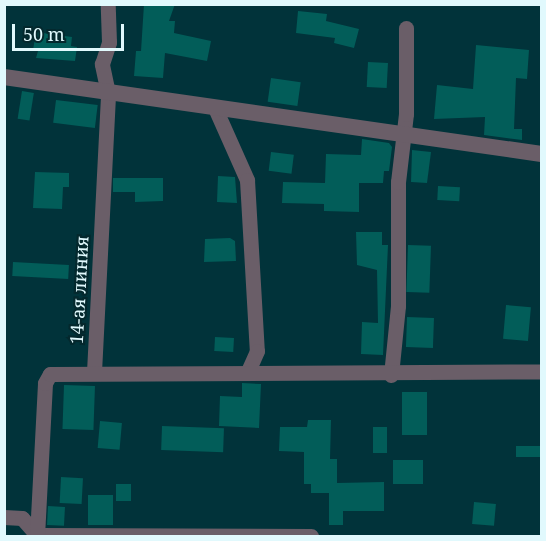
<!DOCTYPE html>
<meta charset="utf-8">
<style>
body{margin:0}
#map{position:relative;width:546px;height:541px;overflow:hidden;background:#01333a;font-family:"Noto Serif",serif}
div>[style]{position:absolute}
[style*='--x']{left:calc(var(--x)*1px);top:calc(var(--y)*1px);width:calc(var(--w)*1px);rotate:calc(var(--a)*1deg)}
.building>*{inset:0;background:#025d59;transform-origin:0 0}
.minor>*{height:15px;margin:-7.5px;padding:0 7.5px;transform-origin:7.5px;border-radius:7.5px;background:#6a5e68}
.tertiary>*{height:16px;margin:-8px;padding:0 8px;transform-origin:8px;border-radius:8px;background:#6a5e68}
span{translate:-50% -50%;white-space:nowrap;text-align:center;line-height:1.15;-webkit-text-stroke:4.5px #04282d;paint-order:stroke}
.street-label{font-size:18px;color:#e1f9fd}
.frame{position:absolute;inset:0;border:6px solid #e1f9fd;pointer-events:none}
.scale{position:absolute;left:12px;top:24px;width:112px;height:27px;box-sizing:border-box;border:3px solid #e1f9fd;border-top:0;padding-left:8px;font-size:18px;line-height:21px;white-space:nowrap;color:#e1f9fd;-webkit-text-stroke:4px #04282d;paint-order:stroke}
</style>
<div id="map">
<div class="building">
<i style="clip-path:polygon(144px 4px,175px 4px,169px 21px,175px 21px,174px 33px,211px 41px,207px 61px,165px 53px,163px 78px,134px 76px,136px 51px,141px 51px)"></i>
<i style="clip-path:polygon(298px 11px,327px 14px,326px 21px,359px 29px,354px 48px,334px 43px,335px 38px,296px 33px)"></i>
<i style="clip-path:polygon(36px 32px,72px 37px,71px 46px,77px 47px,75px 61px,36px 58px,38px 51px,33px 50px)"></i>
<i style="clip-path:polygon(476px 45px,529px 50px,527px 79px,516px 78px,514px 129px,522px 129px,522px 140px,484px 135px,485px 117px,434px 119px,437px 85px,473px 89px)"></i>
<i style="left:368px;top:62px;width:20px;height:25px;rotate:3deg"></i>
<i style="left:271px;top:78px;width:30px;height:24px;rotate:8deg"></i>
<i style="left:22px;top:91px;width:12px;height:28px;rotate:9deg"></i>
<i style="left:56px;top:100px;width:42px;height:23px;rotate:7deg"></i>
<i style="clip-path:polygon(362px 139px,389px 143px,392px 147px,389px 171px,384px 171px,383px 183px,359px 183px,359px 212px,324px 211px,324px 204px,282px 203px,283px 182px,325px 183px,326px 154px,361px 155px)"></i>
<i style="clip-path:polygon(412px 150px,431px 152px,427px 183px,411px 182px)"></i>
<i style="left:271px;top:152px;width:23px;height:19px;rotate:7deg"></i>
<i style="clip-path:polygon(35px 172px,69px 173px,69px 187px,63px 187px,62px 209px,33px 208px)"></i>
<i style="clip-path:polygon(218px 176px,235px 177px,237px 203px,217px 202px)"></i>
<i style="clip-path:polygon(113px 178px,163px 178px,163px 201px,135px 202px,135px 192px,113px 192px)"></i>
<i style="left:438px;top:186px;width:22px;height:14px;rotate:3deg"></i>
<i style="clip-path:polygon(356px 232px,382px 232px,382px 245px,388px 245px,383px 355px,361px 354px,362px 322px,378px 323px,377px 270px,357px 265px)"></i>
<i style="clip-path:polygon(230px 238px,235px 241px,236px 261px,204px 262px,205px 239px)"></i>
<i style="left:408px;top:245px;width:23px;height:47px;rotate:2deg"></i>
<i style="left:13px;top:262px;width:56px;height:14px;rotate:3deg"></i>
<i style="left:506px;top:305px;width:25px;height:34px;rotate:5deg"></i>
<i style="left:407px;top:317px;width:27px;height:30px;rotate:2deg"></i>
<i style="left:215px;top:337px;width:19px;height:14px;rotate:3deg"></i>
<i style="clip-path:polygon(242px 383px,261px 384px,259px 428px,219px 426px,220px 396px,242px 397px)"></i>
<i style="left:64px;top:385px;width:31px;height:44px;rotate:2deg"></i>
<i style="left:427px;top:392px;width:43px;height:25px;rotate:90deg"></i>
<i style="clip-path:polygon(308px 420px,331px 420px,330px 459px,337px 459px,337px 483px,384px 482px,384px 511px,343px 511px,343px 525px,329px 525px,329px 493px,311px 493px,311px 484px,304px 484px,304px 452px,279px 451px,280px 427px,307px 427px)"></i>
<i style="left:100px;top:421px;width:22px;height:27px;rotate:5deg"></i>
<i style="left:162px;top:426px;width:62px;height:24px;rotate:2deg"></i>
<i style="left:373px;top:427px;width:14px;height:26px"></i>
<i style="left:516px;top:446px;width:26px;height:11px"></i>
<i style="left:423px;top:460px;width:24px;height:30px;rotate:90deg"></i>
<i style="left:61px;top:477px;width:22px;height:26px;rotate:3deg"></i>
<i style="left:116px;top:484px;width:15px;height:17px"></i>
<i style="left:88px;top:495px;width:25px;height:30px"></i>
<i style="left:474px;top:502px;width:22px;height:22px;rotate:5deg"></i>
<i style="left:48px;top:506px;width:17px;height:19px;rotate:3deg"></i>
</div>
<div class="minor">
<i style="--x:215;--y:108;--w:79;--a:66"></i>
<i style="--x:247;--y:180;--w:171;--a:86.7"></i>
<i style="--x:257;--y:351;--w:24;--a:114"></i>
<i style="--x:94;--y:372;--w:279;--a:-87.1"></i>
<i style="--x:108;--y:93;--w:30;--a:-102"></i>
<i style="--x:102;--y:64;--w:23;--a:-72"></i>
<i style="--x:109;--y:42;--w:38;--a:-92"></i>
<i style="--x:391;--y:375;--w:69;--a:-84.2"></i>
<i style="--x:398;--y:306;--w:124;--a:-90"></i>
<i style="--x:398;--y:182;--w:68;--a:-83.3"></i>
<i style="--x:406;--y:114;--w:86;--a:-90"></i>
<i style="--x:4;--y:517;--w:18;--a:3"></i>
<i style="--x:22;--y:518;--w:23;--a:49"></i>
<i style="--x:37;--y:535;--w:274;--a:0.2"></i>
<i style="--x:37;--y:536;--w:153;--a:-87"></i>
<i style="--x:45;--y:383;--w:10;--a:-61"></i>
<i style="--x:50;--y:374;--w:492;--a:-0.3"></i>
</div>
<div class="tertiary">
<i style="--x:4;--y:77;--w:543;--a:8.15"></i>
</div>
<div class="street-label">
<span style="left:79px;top:290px;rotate:-87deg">14-ая линия</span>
</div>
<div class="frame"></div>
<div class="scale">50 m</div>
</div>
